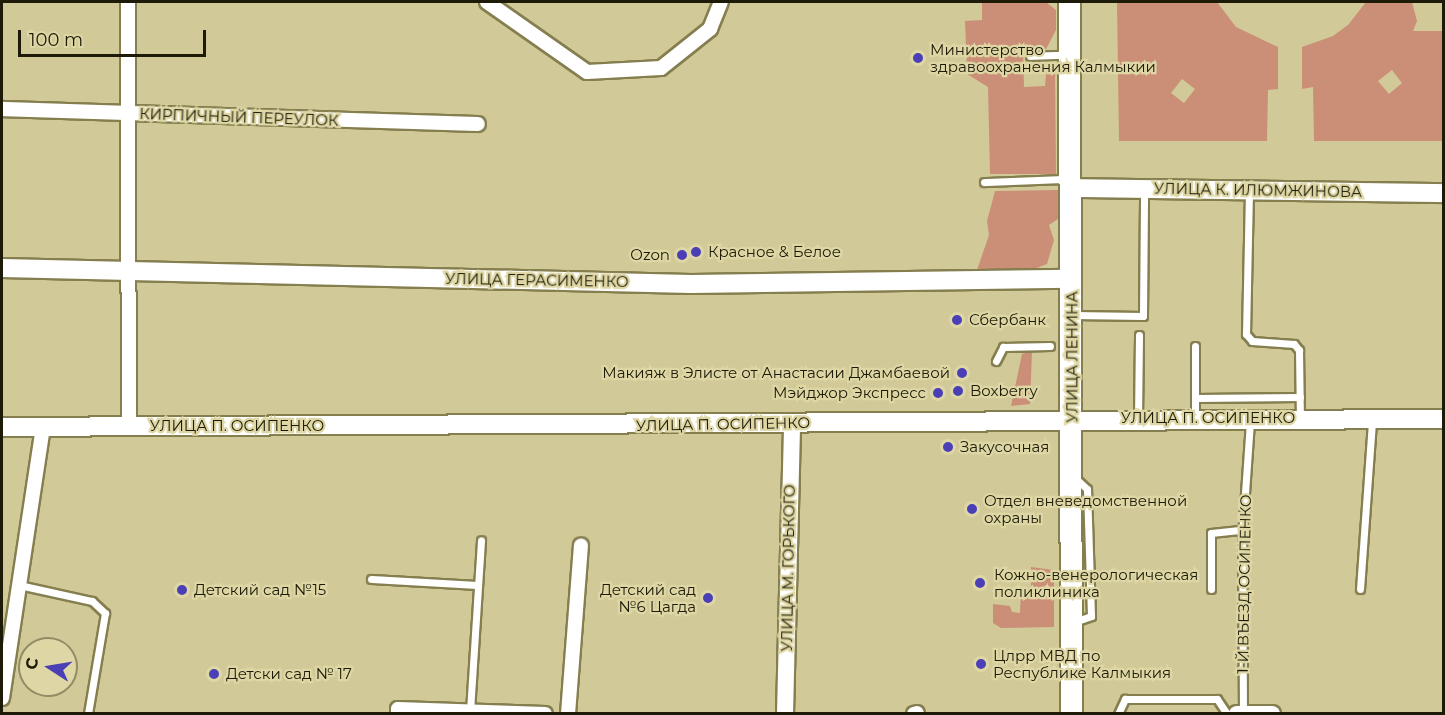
<!DOCTYPE html>
<meta charset="utf-8">
<style>
body{margin:0}
#map{position:relative;width:1445px;height:715px;overflow:hidden;background:#d1ca98;font-family:Montserrat,sans-serif}
div>[style]{position:absolute}
[style*='--x']{left:calc(var(--x)*1px);top:calc(var(--y)*1px);width:calc(var(--w)*1px);rotate:calc(var(--a)*1deg)}
.green>*{inset:0;background:#cb8e77}
.roads{filter:drop-shadow(2px 0 #857e4f) drop-shadow(-2px 0 #857e4f) drop-shadow(0 2px #857e4f) drop-shadow(0 -2px #857e4f)}
.service>*{height:7px;margin:-3.5px;padding:0 3.5px;transform-origin:3.5px;border-radius:3.5px;background:#fff}
.minor>*{height:14px;margin:-7px;padding:0 7px;transform-origin:7px;border-radius:7px;background:#fff}
.tertiary>*{height:16px;margin:-8px;padding:0 8px;transform-origin:8px;border-radius:8px;background:#fff}
.secondary>*{height:18px;margin:-9px;padding:0 9px;transform-origin:9px;border-radius:9px;background:#fff}
.primary>*{height:21px;margin:-10.5px;padding:0 10.5px;transform-origin:10.5px;border-radius:10.5px;background:#fff}
.dots>*{width:16px;height:16px;translate:-50% -50%;box-sizing:border-box;border:3px solid #ded7a5;border-radius:50%}
span{translate:-50% -50%;white-space:nowrap;text-align:center;line-height:1.15;-webkit-text-stroke:4.5px #ded7a5;paint-order:stroke}
.poi-label{font-size:15px;color:#1d1a07}
.left{translate:0 -50%;text-align:left}
.right{translate:-100% -50%;text-align:right}
.street-label{font-size:15px;color:#1d1a07}
.frame{position:absolute;inset:0;border:3px solid #1d1a07;pointer-events:none}
.north{position:absolute;left:18px;top:637px;width:60px;height:60px;box-sizing:border-box;background:#ded7a5;border:2px solid #918b66;border-radius:50%;rotate:282deg;font-size:16px;font-weight:700;line-height:24px;text-align:center;color:#1d1a07}
.north::after{content:'';display:block;margin:auto;width:21px;height:27px;background:#4b3fb6;clip-path:polygon(50% 0,100% 100%,50% 72%,0 100%)}
.scale{position:absolute;left:18px;top:30px;width:188px;height:27px;box-sizing:border-box;border:3px solid #1d1a07;border-top:0;padding-left:8px;font-size:18px;line-height:21px;white-space:nowrap;color:#1d1a07;-webkit-text-stroke:4px #ded7a5;paint-order:stroke}
</style>
<div id="map">
<div class="green">
<i style="clip-path:polygon(982px 2px,1046px 2px,1056px 10px,1056px 30px,1046px 49px,1023px 49px,1024px 87px,1045px 86px,1047px 64px,1055px 64px,1056px 174px,990px 174px,988px 87px,967px 74px,965px 21px,982px 20px)"></i>
<i style="clip-path:polygon(evenodd,1117px 2px,1217px 2px,1236px 27px,1278px 47px,1278px 89px,1268px 90px,1267px 141px,1119px 141px,1117px 2px,1182px 79px,1195px 89px,1184px 103px,1171px 93px,1182px 79px)"></i>
<i style="clip-path:polygon(evenodd,1366px 2px,1412px 2px,1417px 21px,1413px 31px,1443px 31px,1443px 141px,1314px 141px,1313px 87px,1302px 89px,1302px 47px,1333px 36px,1348px 25px,1366px 2px,1392px 70px,1402px 83px,1389px 94px,1378px 81px,1392px 70px)"></i>
<i style="clip-path:polygon(1058px 190px,1058px 219px,1049px 225px,1054px 240px,1047px 264px,1027px 272px,977px 270px,989px 235px,987px 221px,995px 191px)"></i>
<i style="clip-path:polygon(1032px 351px,1030px 404px,1011px 406px,1022px 354px)"></i>
<i style="clip-path:polygon(1031px 567px,1054px 570px,1054px 627px,1001px 628px,993px 623px,993px 604px,1010px 606px,1012px 612px,1020px 613px,1021px 589px,1031px 587px)"></i>
</div>
<div class="roads">
<div class="service">
<i style="--x:1030;--y:56;--w:36;--a:-2"></i>
<i style="--x:984;--y:182;--w:82;--a:-2.1"></i>
<i style="--x:1249;--y:191;--w:143;--a:91.2"></i>
<i style="--x:1246;--y:334;--w:9;--a:49"></i>
<i style="--x:1252;--y:341;--w:42;--a:4.1"></i>
<i style="--x:1294;--y:344;--w:8;--a:50"></i>
<i style="--x:1299;--y:350;--w:68;--a:89.2"></i>
<i style="--x:1073;--y:315;--w:70;--a:0.8"></i>
<i style="--x:1143;--y:316;--w:126;--a:-89.5"></i>
<i style="--x:1195;--y:346;--w:72;--a:90"></i>
<i style="--x:996;--y:361;--w:16;--a:-63"></i>
<i style="--x:1003;--y:347;--w:47;--a:-1.2"></i>
<i style="--x:1195;--y:398;--w:105;--a:-0.5"></i>
<i style="--x:1138;--y:418;--w:83;--a:-89.3"></i>
<i style="--x:371;--y:579;--w:107;--a:3.2"></i>
<i style="--x:19;--y:585;--w:75;--a:12.4"></i>
<i style="--x:92;--y:601;--w:18;--a:43"></i>
<i style="--x:105;--y:613;--w:102;--a:99.6"></i>
<i style="--x:1211;--y:589;--w:56;--a:-90"></i>
<i style="--x:1211;--y:533;--w:31;--a:-6"></i>
<i style="--x:1360;--y:589;--w:168;--a:-85.9"></i>
<i style="--x:1074;--y:622;--w:18;--a:-19"></i>
<i style="--x:1091;--y:616;--w:127;--a:-91.8"></i>
<i style="--x:1087;--y:489;--w:18;--a:-137"></i>
<i style="--x:470;--y:711;--w:171;--a:-86.3"></i>
<i style="--x:1243;--y:713;--w:177;--a:-90.3"></i>
<i style="--x:1242;--y:536;--w:114;--a:-86"></i>
<i style="--x:1118;--y:714;--w:17;--a:-65"></i>
<i style="--x:1125;--y:699;--w:92;--a:0"></i>
<i style="--x:1217;--y:699;--w:18;--a:56"></i>
</div>
<div class="minor">
<i style="--x:128;--y:2;--w:424;--a:89.9"></i>
<i style="--x:487;--y:2;--w:122;--a:35"></i>
<i style="--x:587;--y:72;--w:74;--a:-3.1"></i>
<i style="--x:661;--y:68;--w:63;--a:-38.5"></i>
<i style="--x:710;--y:29;--w:29;--a:-68"></i>
<i style="--x:2;--y:109;--w:476;--a:1.8"></i>
<i style="--x:2;--y:698;--w:275;--a:-81.4"></i>
<i style="--x:398;--y:714;--w:5;--a:-90"></i>
<i style="--x:398;--y:709;--w:147;--a:1.9"></i>
<i style="--x:568;--y:714;--w:169;--a:-85.6"></i>
<i style="--x:914;--y:714;--w:3;--a:-18"></i>
</div>
<div class="tertiary">
<i style="--x:785;--y:714;--w:292;--a:-88.6"></i>
<i style="--x:1237;--y:714;--w:35;--a:0"></i>
</div>
<div class="secondary">
<i style="--x:1072;--y:188;--w:372;--a:0.8"></i>
<i style="--x:2;--y:268;--w:689;--a:1.33"></i>
<i style="--x:691;--y:284;--w:381;--a:-0.8"></i>
<i style="--x:2;--y:427;--w:1442;--a:-0.32"></i>
</div>
<div class="primary">
<i style="--x:1069;--y:2;--w:712;--a:89.84"></i>
</div>
</div>
<div class="dots">
<i style="left:918px;top:58px;background:#4b3fb6"></i>
<i style="left:696px;top:252px;background:#4b3fb6"></i>
<i style="left:682px;top:255px;background:#4b3fb6"></i>
<i style="left:957px;top:320px;background:#4b3fb6"></i>
<i style="left:962px;top:373px;background:#4b3fb6"></i>
<i style="left:958px;top:391px;background:#4b3fb6"></i>
<i style="left:938px;top:393px;background:#4b3fb6"></i>
<i style="left:948px;top:447px;background:#4b3fb6"></i>
<i style="left:972px;top:509px;background:#4b3fb6"></i>
<i style="left:980px;top:583px;background:#4b3fb6"></i>
<i style="left:182px;top:590px;background:#4b3fb6"></i>
<i style="left:708px;top:598px;background:#4b3fb6"></i>
<i style="left:981px;top:664px;background:#4b3fb6"></i>
<i style="left:214px;top:674px;background:#4b3fb6"></i>
</div>
<div class="poi-label">
<span class="left" style="left:930px;top:58px">Министерство<br>здравоохранения Калмыкии</span>
<span class="left" style="left:708px;top:252px">Красное &amp; Белое</span>
<span class="right" style="left:670px;top:255px">Ozon</span>
<span class="left" style="left:969px;top:320px">Сбербанк</span>
<span class="right" style="left:950px;top:373px">Макияж в Элисте от Анастасии Джамбаевой</span>
<span class="left" style="left:970px;top:391px">Boxberry</span>
<span class="right" style="left:926px;top:393px">Мэйджор Экспресс</span>
<span class="left" style="left:960px;top:447px">Закусoчная</span>
<span class="left" style="left:984px;top:509px">Отдел вневедомственной<br>охраны</span>
<span class="left" style="left:994px;top:583px">Кожно-венерологическая<br>поликлиника</span>
<span class="right" style="left:696px;top:598px">Детский сад<br>№6 Цагда</span>
<span class="left" style="left:194px;top:590px">Детский сад №15</span>
<span class="left" style="left:993px;top:664px">Цлрр МВД по<br>Республике Калмыкия</span>
<span class="left" style="left:226px;top:674px">Детски сад № 17</span>
</div>
<div class="street-label">
<span style="left:239px;top:117px;rotate:2deg">КИРПИЧНЫЙ ПЕРЕУЛОК</span>
<span style="left:1258px;top:190px;rotate:1deg">УЛИЦА К. ИЛЮМЖИНОВА</span>
<span style="left:537px;top:280px;rotate:1deg">УЛИЦА ГЕРАСИМЕНКО</span>
<span style="left:1072px;top:357px;rotate:-90deg">УЛИЦА ЛЕНИНА</span>
<span style="left:1208px;top:418px">УЛИЦА П. ОСИПЕНКО</span>
<span style="left:723px;top:424px;rotate:-1deg">УЛИЦА П. ОСИПЕНКО</span>
<span style="left:237px;top:426px">УЛИЦА П. ОСИПЕНКО</span>
<span style="left:788px;top:568px;rotate:-89deg">УЛИЦА М. ГОРЬКОГО</span>
<span style="left:1244px;top:584px;rotate:-89deg">1-Й ВЪЕЗД ОСИПЕНКО</span>
</div>
<div class="frame"></div>
<div class="north">С</div>
<div class="scale">100 m</div>
</div>
